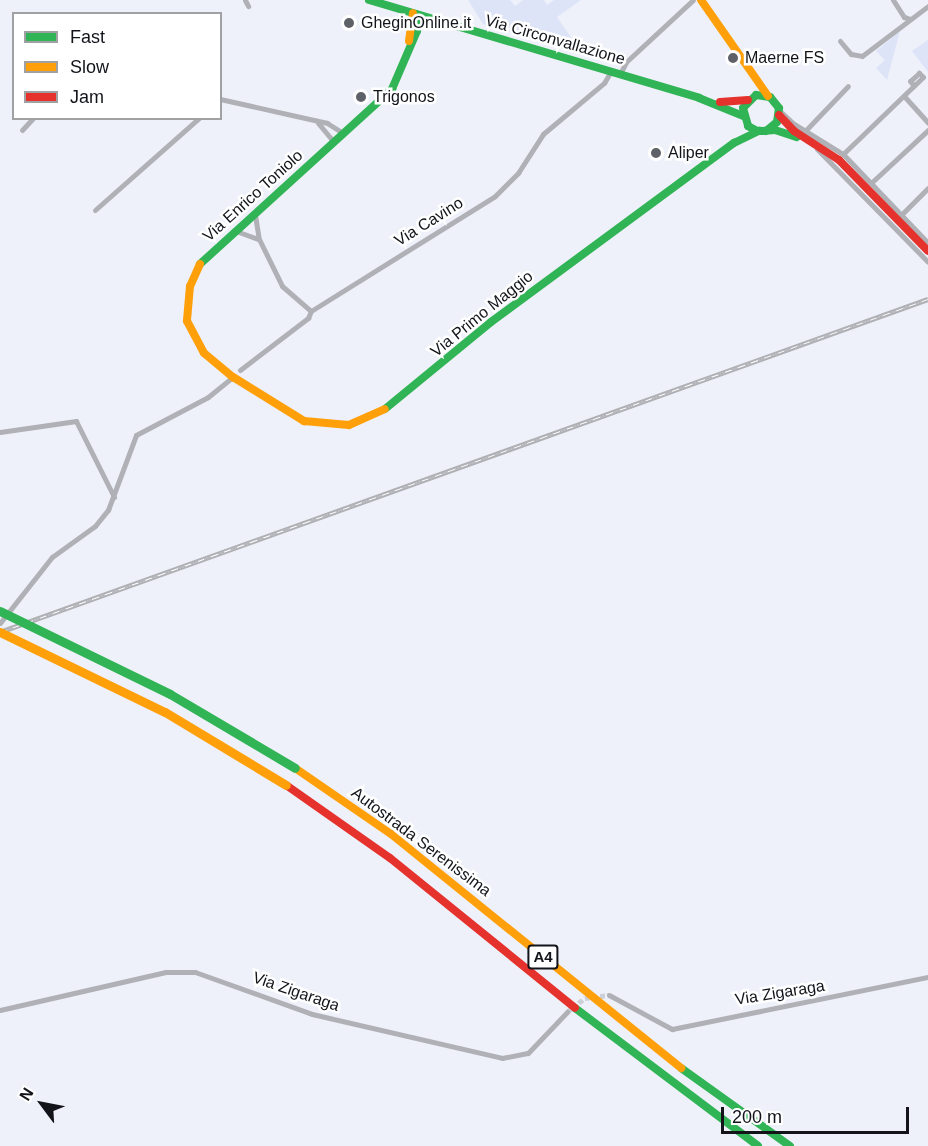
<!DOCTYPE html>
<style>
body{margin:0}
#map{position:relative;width:928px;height:1146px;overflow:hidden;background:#eef1f9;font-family:Helvetica,sans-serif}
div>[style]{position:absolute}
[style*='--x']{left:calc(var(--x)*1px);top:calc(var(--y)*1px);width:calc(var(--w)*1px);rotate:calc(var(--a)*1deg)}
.green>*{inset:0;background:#dee4f8}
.street-tunnel>*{height:5px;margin-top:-2.5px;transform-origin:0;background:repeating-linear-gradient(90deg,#cdd0d8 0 5px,transparent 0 7.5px)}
.street>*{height:5px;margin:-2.5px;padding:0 2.5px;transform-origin:2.5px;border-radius:2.5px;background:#b0b1b6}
.fast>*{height:8px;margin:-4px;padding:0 4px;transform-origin:4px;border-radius:4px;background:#30b455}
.slow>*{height:8px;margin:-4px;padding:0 4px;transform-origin:4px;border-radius:4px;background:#ff9f0a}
.jam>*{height:8px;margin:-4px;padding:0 4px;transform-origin:4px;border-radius:4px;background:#e5322d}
.rail>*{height:4.5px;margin-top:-2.25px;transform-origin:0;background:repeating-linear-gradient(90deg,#fff 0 7px,#aeb0b4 0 14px);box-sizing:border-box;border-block:2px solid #aeb0b4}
.fast-bridge>*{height:9px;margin:-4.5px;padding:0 4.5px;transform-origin:4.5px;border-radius:4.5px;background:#30b455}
.slow-bridge>*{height:9px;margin:-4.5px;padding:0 4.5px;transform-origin:4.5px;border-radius:4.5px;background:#ff9f0a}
.dots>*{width:16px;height:16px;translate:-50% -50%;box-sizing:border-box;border:3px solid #fff;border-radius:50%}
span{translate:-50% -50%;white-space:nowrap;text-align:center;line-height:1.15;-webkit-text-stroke:5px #fff;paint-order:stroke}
.shield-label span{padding:2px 4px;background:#fff;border:2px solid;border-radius:4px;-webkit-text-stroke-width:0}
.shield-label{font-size:15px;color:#12141a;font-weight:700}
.poi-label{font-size:16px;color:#12141a}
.left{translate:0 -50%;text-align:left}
.street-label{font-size:16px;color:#12141a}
.legend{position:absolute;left:12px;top:12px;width:210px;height:108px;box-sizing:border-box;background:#fff;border:2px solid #a0a1a3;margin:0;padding:8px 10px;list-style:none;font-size:18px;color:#12141a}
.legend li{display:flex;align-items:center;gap:12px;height:30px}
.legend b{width:30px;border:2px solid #a0a1a3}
.north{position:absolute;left:12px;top:1074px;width:60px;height:60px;-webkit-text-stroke:4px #fff;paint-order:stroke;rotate:302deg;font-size:16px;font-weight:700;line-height:24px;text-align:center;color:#12141a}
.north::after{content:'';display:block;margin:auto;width:21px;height:27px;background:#12141a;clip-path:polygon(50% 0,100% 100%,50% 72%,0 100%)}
.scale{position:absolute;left:721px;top:1107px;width:188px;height:27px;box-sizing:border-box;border:3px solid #12141a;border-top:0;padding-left:8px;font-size:18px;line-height:21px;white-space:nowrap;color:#12141a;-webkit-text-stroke:4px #fff;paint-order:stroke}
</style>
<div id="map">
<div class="green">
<i style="clip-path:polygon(468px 0,510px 0,515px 6px,523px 0,544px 0,547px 5px,554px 0,581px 0,557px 17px,583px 55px,483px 24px)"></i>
<i style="clip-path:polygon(900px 31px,887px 80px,876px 68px,885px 60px,876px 51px)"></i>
<i style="clip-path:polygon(928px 40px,928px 72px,912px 51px)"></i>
</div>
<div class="street-tunnel">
<i style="--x:567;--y:1012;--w:23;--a:-38"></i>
<i style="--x:585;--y:998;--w:24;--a:-7"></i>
</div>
<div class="street">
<i style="--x:245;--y:0;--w:7;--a:63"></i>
<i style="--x:893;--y:0;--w:20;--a:57"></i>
<i style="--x:904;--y:17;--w:6;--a:18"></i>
<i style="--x:840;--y:41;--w:17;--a:50"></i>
<i style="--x:851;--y:54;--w:11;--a:10"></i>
<i style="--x:862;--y:56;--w:83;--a:-37.1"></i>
<i style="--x:620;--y:74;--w:13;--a:-63"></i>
<i style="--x:626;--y:62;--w:91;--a:-42.8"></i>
<i style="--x:904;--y:96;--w:36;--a:48"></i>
<i style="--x:220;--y:99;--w:110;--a:12.6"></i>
<i style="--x:327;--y:123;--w:19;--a:32"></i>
<i style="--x:780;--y:111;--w:19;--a:43"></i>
<i style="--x:794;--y:124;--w:57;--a:31.5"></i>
<i style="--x:843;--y:154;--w:123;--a:46.3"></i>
<i style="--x:318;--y:123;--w:25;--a:50"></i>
<i style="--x:22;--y:130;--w:16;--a:-47"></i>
<i style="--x:805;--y:131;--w:62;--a:-46.3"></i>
<i style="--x:817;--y:149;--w:158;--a:45.5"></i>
<i style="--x:843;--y:154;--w:111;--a:-43.9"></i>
<i style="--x:923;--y:77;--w:6;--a:-135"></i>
<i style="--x:919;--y:73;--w:12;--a:138"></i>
<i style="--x:910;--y:81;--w:6;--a:51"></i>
<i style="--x:871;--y:183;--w:78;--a:-42.9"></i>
<i style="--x:95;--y:210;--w:139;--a:-41.5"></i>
<i style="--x:255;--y:215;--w:24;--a:81"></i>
<i style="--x:259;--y:239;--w:52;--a:63.9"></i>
<i style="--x:282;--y:286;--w:38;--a:41"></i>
<i style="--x:901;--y:215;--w:38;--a:-45"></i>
<i style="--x:236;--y:231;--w:23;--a:20"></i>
<i style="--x:240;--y:370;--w:86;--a:-37.4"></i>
<i style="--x:308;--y:318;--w:8;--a:-67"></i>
<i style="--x:311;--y:311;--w:217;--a:-32"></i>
<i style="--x:495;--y:196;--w:33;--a:-45"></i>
<i style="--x:518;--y:173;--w:46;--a:-57.3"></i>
<i style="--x:543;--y:134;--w:80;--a:-39.9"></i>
<i style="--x:604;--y:83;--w:14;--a:-60"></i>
<i style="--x:0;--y:432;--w:77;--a:-8.2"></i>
<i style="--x:76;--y:421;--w:85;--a:63.4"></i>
<i style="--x:0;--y:623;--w:84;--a:-51.8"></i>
<i style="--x:52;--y:557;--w:53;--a:-35.8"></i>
<i style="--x:95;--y:526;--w:21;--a:-51"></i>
<i style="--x:108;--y:510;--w:80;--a:-69.5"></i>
<i style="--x:136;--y:435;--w:81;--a:-27.8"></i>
<i style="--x:208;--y:397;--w:32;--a:-39"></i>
<i style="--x:609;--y:995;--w:72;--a:28.4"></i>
<i style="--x:672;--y:1029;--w:261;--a:-11.5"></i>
<i style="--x:0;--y:1010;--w:170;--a:-12.9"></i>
<i style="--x:166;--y:972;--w:29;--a:0"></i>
<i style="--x:195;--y:972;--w:124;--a:19.7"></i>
<i style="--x:312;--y:1014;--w:195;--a:13"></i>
<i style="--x:502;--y:1058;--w:26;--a:-11"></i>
<i style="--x:528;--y:1053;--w:57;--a:-46.4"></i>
</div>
<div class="fast">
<i style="--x:369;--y:0;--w:344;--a:16.5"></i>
<i style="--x:699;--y:98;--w:48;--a:22.2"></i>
<i style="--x:766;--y:131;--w:14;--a:-39"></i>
<i style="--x:777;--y:122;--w:14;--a:-82"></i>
<i style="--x:779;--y:108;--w:14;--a:-129"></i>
<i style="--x:770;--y:97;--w:14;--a:-172"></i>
<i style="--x:756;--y:95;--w:18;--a:135"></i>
<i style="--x:743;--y:108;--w:19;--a:74"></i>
<i style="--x:748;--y:126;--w:10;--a:29"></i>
<i style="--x:757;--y:131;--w:5;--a:0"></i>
<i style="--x:762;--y:131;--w:13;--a:-4"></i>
<i style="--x:775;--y:130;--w:23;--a:18"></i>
<i style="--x:200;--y:264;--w:260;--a:-42.3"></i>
<i style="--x:392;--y:89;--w:63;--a:-66.7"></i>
<i style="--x:417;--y:31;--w:16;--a:-83"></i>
<i style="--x:385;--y:409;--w:137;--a:-39.4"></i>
<i style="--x:491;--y:322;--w:302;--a:-36.4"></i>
<i style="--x:734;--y:143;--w:28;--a:-26"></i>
<i style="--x:575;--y:1008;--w:229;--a:37"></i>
<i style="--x:681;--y:1068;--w:134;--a:35.6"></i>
</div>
<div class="slow">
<i style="--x:701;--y:0;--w:117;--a:55.1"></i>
<i style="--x:409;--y:41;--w:28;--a:-82"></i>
<i style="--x:200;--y:264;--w:24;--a:114"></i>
<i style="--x:190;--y:286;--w:35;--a:95"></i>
<i style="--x:187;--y:321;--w:36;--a:62"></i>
<i style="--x:204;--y:353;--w:38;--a:40"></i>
<i style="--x:233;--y:377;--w:84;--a:31.8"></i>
<i style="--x:304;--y:421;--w:45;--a:5.1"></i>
<i style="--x:349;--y:425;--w:39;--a:-24"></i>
<i style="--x:295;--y:768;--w:116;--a:34.5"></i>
<i style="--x:391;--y:834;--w:373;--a:38.9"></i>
</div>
<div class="jam">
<i style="--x:720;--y:102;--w:28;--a:-4"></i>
<i style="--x:779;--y:115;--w:22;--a:47"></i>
<i style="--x:794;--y:131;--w:54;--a:32.8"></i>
<i style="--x:839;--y:160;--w:127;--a:45.6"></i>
<i style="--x:286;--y:785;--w:127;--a:35.1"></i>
<i style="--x:390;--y:858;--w:238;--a:39"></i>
</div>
<div class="rail">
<i style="--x:0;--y:632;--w:986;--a:-19.74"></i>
</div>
<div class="fast-bridge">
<i style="--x:0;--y:611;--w:189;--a:26"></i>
<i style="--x:170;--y:694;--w:145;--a:30.6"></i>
</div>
<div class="slow-bridge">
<i style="--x:0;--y:632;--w:183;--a:25.9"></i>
<i style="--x:165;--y:712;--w:141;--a:31.1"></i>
</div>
<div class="dots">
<i style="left:349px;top:23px;background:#5f6168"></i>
<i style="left:733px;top:58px;background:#5f6168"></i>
<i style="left:361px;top:97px;background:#5f6168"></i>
<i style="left:656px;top:153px;background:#5f6168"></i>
</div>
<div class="shield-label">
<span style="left:543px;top:957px">A4</span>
</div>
<div class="poi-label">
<span class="left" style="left:361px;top:23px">GheginOnline.it</span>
<span class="left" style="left:745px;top:58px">Maerne FS</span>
<span class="left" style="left:373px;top:97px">Trigonos</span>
<span class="left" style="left:668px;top:153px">Aliper</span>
</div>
<div class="street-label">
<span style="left:555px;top:40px;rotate:16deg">Via Circonvallazione</span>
<span style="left:253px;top:196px;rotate:-42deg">Via Enrico Toniolo</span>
<span style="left:429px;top:222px;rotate:-32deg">Via Cavino</span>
<span style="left:482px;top:314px;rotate:-39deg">Via Primo Maggio</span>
<span style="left:421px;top:842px;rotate:37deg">Autostrada Serenissima</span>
<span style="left:296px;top:992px;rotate:19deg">Via Zigaraga</span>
<span style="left:780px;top:993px;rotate:-9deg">Via Zigaraga</span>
</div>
<ul class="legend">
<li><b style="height:8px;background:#30b455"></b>Fast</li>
<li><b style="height:8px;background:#ff9f0a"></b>Slow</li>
<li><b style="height:8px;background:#e5322d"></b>Jam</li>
</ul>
<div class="north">N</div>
<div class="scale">200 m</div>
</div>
